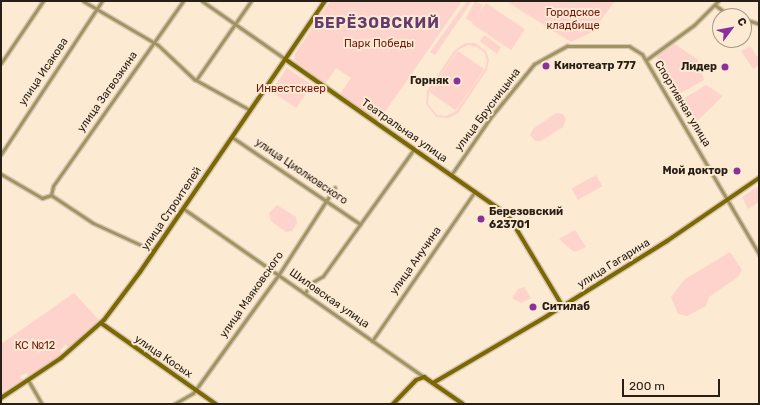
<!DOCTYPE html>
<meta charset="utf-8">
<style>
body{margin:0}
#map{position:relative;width:760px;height:405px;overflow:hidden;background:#fcead3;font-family:Rubik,sans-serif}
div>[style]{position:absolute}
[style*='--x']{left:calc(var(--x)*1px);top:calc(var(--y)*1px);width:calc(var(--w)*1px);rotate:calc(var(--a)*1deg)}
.green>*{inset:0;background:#fdd3cb;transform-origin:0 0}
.roads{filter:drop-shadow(1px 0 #d6c6b1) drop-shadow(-1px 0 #d6c6b1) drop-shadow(0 1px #d6c6b1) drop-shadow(0 -1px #d6c6b1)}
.street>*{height:3px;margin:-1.5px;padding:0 1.5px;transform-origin:1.5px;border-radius:1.5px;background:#a09461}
.secondary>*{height:4px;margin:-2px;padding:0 2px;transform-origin:2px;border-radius:2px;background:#7b6800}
.dots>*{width:11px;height:11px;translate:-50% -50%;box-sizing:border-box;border:2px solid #fcead3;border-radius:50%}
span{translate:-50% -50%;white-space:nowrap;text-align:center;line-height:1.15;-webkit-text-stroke:4px #fcead3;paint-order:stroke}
.park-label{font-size:11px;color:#74170f}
.poi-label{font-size:11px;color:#282016;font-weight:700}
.left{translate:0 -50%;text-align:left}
.right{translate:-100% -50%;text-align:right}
.street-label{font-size:11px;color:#282016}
.district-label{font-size:15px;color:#683b70;font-weight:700;letter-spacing:1px}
.frame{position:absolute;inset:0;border:2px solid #282016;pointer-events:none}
.north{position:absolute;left:712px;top:8px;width:40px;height:40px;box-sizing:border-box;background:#fcead3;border:1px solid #a79987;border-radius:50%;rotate:58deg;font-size:11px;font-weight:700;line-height:16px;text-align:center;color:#282016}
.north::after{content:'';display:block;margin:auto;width:14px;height:18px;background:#8c309b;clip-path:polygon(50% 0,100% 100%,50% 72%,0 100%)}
.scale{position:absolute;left:622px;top:379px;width:98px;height:18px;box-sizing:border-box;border:2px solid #282016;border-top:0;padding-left:5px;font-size:12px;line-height:14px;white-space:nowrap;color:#282016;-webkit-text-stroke:3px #fcead3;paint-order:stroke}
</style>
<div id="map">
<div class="green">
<i style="clip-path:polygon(330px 1px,462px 1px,378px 122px,340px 94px,351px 78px,336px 68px,325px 84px,294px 60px,295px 54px)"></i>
<i style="clip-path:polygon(467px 1px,472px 1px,435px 55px,430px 52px)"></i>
<i style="left:475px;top:1px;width:9px;height:20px;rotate:27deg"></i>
<i style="clip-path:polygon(506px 1px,615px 1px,592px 32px,571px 42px)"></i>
<i style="left:486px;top:3px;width:47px;height:25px;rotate:34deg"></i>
<i style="clip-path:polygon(484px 35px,501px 47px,497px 54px,480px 41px)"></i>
<i style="clip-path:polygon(evenodd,465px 43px,475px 43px,486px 51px,489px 60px,487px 70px,458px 113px,449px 118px,436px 117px,426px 104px,427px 91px,454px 51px,465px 43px,468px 45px,477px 47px,484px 52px,487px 61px,485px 69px,456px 111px,446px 116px,437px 115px,428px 104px,429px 92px,458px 50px,468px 45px)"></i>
<i style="clip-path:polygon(675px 44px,698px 60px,704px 80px,679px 94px,658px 64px,657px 56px)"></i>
<i style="clip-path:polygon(750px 46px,759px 59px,759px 65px,753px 69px,741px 51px)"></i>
<i style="left:458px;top:51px;width:32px;height:50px;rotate:35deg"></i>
<i style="left:287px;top:68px;width:30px;height:28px;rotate:34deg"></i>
<i style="clip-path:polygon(706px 85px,723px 96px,697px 121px,683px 99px)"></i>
<i style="clip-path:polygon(556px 113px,563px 114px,566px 119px,563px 127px,541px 141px,535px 141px,530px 135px,533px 129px)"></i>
<i style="left:596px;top:175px;width:13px;height:28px;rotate:61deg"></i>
<i style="clip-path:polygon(759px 186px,759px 202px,748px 209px,742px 197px)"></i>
<i style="clip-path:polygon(277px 205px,296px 217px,297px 223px,292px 231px,286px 232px,271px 221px,269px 213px)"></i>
<i style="clip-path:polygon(575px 230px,586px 247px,574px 252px,559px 239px)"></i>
<i style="clip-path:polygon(730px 252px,742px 270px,738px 277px,709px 297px,706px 306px,687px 316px,678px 314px,671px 297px,685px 279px)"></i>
<i style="clip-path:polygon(524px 287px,531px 298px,521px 303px,512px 298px,518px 289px)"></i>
<i style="clip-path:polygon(74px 293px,99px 320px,69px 348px,66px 344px,60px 350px,62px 355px,28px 376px,26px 373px,20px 376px,22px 380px,1px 393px,1px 344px)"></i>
</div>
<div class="roads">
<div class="street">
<i style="--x:83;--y:1;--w:87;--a:30.4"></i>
<i style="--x:158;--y:45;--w:50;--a:43.4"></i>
<i style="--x:194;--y:79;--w:64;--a:29"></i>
<i style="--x:202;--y:1;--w:101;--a:34.9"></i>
<i style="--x:715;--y:5;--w:19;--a:36"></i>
<i style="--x:744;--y:19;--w:16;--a:18"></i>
<i style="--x:646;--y:60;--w:59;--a:-36.1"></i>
<i style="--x:694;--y:25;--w:34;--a:-45"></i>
<i style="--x:1;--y:63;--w:75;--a:-55.9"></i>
<i style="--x:196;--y:80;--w:96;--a:-55.2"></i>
<i style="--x:232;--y:137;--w:155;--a:34.2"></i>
<i style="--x:1;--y:154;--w:183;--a:-56.6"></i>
<i style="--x:1;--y:174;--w:48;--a:30.3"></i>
<i style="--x:42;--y:198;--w:9;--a:-18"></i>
<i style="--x:51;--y:195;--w:50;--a:33.7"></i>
<i style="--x:93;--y:223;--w:67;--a:24.7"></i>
<i style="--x:451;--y:175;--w:69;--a:-55.6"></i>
<i style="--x:490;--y:118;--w:70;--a:-50.8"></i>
<i style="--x:534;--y:64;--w:38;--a:-29"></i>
<i style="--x:567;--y:46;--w:62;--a:0"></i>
<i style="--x:629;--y:46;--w:15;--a:32"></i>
<i style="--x:642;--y:54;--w:232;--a:59.7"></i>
<i style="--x:51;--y:195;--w:9;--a:-77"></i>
<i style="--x:53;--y:186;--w:226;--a:-54.9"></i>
<i style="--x:184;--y:209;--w:293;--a:35"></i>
<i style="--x:305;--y:293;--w:12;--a:-59"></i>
<i style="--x:311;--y:283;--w:14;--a:-30"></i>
<i style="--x:323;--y:276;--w:156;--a:-54.4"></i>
<i style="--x:372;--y:341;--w:182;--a:-55.5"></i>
<i style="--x:28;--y:380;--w:28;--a:60"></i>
<i style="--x:174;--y:404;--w:22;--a:-30"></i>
<i style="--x:193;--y:393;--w:10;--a:-53"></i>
<i style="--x:199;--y:385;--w:137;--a:-54.2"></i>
<i style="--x:279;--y:274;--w:103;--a:-57.2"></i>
</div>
<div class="secondary">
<i style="--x:285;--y:59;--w:272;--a:35"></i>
<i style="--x:508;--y:215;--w:107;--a:59.1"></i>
<i style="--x:101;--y:323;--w:141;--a:35.2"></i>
<i style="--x:433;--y:383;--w:132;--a:-30.4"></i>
<i style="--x:547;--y:316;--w:142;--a:-32"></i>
<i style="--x:667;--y:241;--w:112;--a:-34.4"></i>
<i style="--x:1;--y:398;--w:72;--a:-33.7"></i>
<i style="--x:61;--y:358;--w:57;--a:-41.5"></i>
<i style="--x:104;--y:320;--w:60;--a:-53.1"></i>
<i style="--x:140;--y:272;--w:328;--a:-55.7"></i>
<i style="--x:393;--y:404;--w:33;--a:-46"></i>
<i style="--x:416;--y:380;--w:9;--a:-21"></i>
<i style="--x:424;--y:377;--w:47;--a:34.7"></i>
</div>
</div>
<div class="dots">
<i style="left:546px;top:66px;background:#8c309b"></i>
<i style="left:725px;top:67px;background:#8c309b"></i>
<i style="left:457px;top:81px;background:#8c309b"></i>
<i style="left:737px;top:171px;background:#8c309b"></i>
<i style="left:481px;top:219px;background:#8c309b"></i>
<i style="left:533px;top:307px;background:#8c309b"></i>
</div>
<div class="park-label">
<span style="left:573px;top:20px">Городское<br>кладбище</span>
<span style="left:379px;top:44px">Парк Победы</span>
<span style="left:291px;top:89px">Инвестсквер</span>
<span style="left:35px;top:346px">КС №12</span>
</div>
<div class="poi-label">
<span class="left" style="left:554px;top:66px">Кинотеатр 777</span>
<span class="right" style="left:717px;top:67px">Лидер</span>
<span class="right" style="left:449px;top:81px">Горняк</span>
<span class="right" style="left:728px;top:171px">Мой доктор</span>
<span class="left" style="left:489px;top:219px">Березовский<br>623701</span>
<span class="left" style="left:542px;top:307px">Ситилаб</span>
</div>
<div class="street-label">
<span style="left:44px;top:72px;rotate:-56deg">улица Исакова</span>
<span style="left:108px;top:92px;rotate:-55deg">улица Загвозкина</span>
<span style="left:682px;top:104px;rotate:59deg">Спортивная улица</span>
<span style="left:488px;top:110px;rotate:-53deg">улица Брусницына</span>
<span style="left:404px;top:131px;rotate:35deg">Театральная улица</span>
<span style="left:301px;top:172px;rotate:34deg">улица Циолковского</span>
<span style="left:172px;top:209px;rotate:-56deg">улица Строителей</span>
<span style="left:416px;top:261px;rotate:-55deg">улица Анучина</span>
<span style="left:614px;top:264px;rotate:-32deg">улица Гагарина</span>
<span style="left:252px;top:295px;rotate:-55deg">улица Маяковского</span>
<span style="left:329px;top:299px;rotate:35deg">Шиловская улица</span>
<span style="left:163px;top:357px;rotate:34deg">улица Косых</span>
</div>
<div class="district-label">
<span style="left:377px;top:24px">БЕРЁЗОВСКИЙ</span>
</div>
<div class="frame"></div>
<div class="north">С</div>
<div class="scale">200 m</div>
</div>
